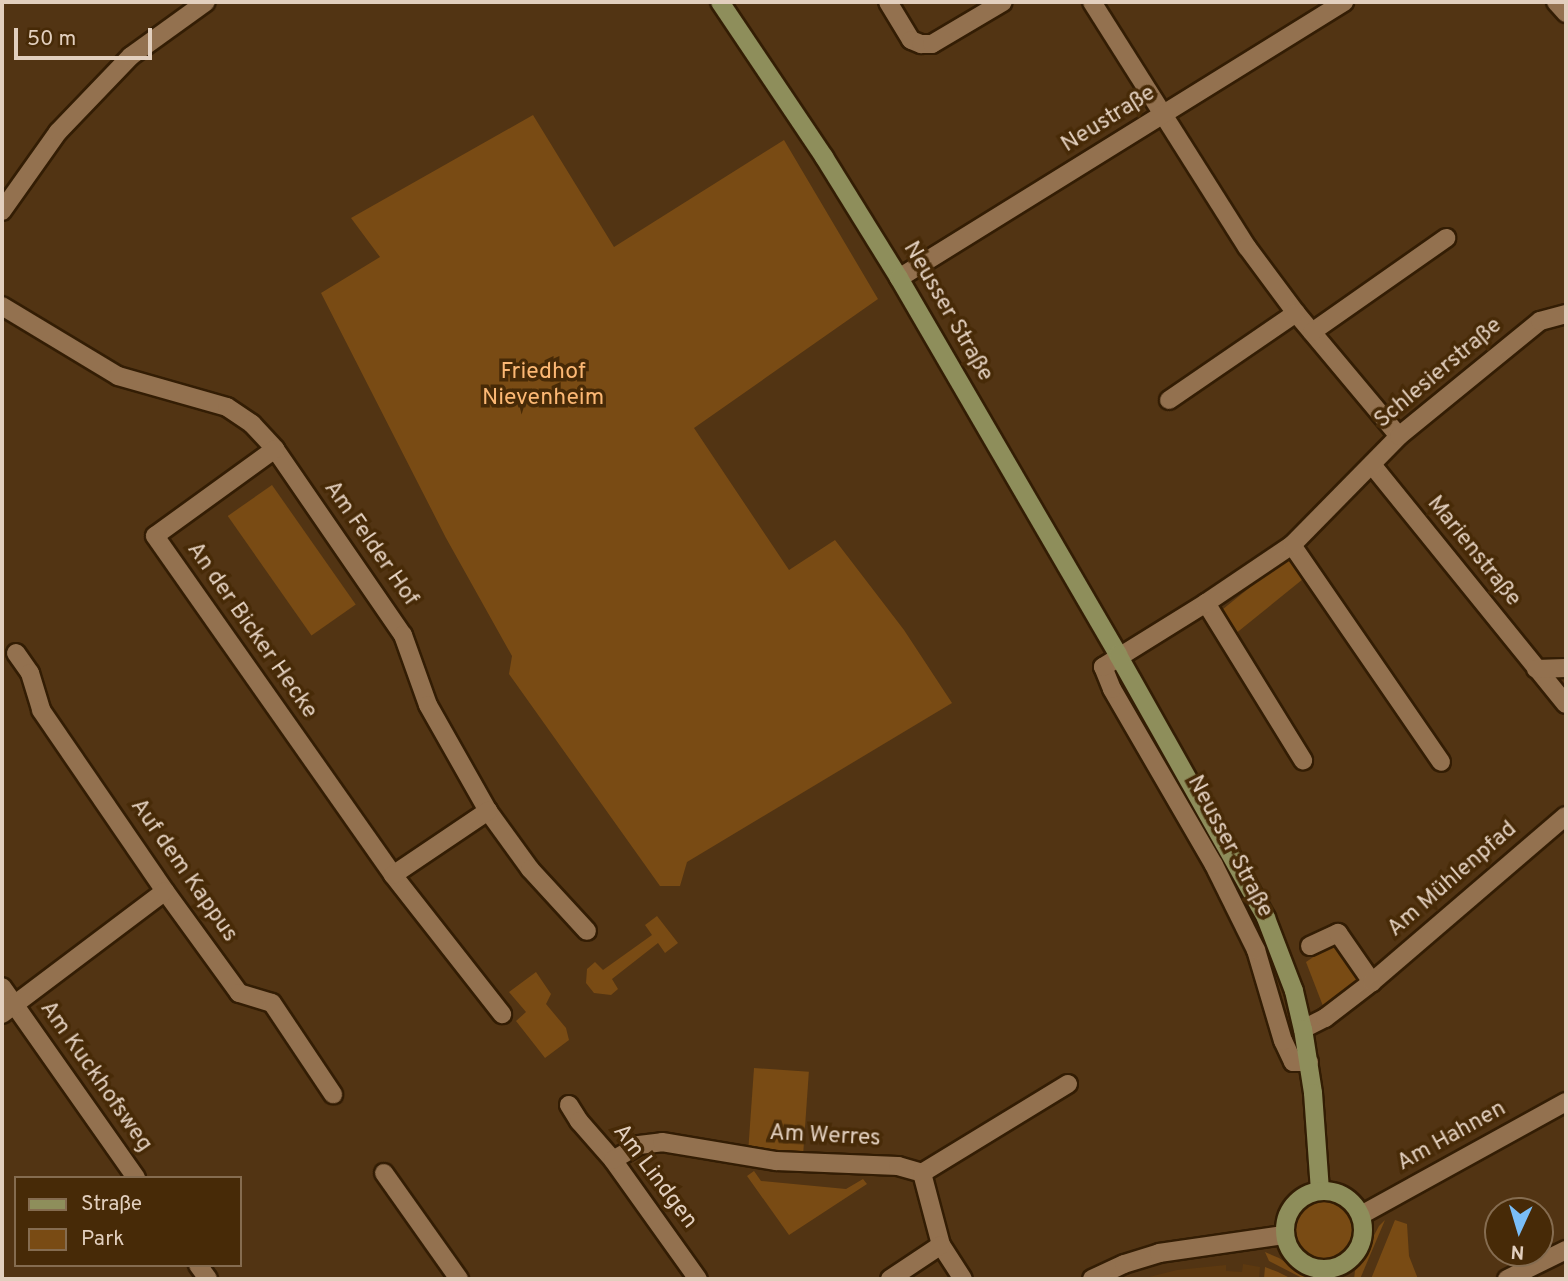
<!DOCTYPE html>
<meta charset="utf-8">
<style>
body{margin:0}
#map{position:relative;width:1568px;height:1281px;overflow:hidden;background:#523413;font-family:Overpass,sans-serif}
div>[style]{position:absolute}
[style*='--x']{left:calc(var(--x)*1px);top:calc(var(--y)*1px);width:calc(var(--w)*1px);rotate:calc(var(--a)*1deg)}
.built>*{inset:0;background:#5d3910}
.green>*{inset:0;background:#794b14;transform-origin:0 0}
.round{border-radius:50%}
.roads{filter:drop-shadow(2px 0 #331d04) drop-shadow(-2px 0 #331d04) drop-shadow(0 2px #331d04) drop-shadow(0 -2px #331d04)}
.minor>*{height:18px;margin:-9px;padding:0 9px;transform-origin:9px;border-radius:9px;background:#93714f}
.major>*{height:18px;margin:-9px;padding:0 9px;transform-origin:9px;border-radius:9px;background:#8e8e5b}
.major>.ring{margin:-9px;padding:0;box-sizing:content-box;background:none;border:18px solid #8e8e5b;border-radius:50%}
span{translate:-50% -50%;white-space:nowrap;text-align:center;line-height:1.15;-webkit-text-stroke:7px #472a07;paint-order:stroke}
.street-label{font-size:23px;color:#e2cfbe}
.park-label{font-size:23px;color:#fcb874}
.frame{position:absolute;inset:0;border:4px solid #e2cfbe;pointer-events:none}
.legend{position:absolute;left:14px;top:1176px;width:228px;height:91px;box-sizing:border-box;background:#472a07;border:2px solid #856c50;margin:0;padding:9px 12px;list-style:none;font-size:21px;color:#e2cfbe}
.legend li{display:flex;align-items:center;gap:14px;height:35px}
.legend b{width:35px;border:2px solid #856c50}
.north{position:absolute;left:1484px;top:1197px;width:70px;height:70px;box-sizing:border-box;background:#472a07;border:2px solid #856c50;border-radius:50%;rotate:184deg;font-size:19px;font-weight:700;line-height:28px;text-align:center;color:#e2cfbe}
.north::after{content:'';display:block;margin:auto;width:24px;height:32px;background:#7abef8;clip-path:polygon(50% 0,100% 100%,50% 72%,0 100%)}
.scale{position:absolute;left:14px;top:28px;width:138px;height:32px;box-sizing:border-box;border:4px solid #e2cfbe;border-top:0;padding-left:9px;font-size:21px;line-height:24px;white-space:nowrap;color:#e2cfbe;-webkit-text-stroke:5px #472a07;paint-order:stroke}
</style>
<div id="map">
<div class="built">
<i style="clip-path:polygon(1243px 1264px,1260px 1267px,1259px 1277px,1264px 1279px,1141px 1279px,1177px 1270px,1226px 1265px,1226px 1271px,1242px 1272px)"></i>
</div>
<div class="green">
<i style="clip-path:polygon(533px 115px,614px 247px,784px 140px,878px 299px,694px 428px,789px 570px,835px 540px,904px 630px,952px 703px,687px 862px,680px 886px,660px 886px,509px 674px,512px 656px,446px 538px,321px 293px,380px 257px,351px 218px)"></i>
<i style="left:272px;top:485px;width:146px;height:54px;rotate:55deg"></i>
<i style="left:1291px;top:554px;width:27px;height:91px;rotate:51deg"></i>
<i style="clip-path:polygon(657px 916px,678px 943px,665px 953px,658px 943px,612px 979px,618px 989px,611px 995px,594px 993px,586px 983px,587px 969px,595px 962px,603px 970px,652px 935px,645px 925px)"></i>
<i style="clip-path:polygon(1337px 941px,1364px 977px,1323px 1006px,1306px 962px)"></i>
<i style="clip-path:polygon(536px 972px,551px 994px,546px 1004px,566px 1028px,569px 1040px,545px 1058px,516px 1021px,526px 1012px,509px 992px)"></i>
<i style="left:754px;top:1068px;width:55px;height:80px;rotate:4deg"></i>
<i style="clip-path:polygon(754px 1171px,761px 1181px,846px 1189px,863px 1179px,867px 1184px,789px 1235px,747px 1176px)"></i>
<i class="round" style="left:1293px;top:1200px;width:60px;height:60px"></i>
<i style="clip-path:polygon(1385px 1220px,1360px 1279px,1354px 1279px,1355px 1271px,1379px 1226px)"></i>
<i style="clip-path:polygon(1395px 1220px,1407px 1224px,1409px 1256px,1418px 1279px,1371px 1279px)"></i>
<i style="clip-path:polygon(1265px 1252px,1279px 1258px,1311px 1279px,1304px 1279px,1269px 1261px)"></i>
<i style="clip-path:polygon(1265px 1267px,1278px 1272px,1292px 1279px,1264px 1279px)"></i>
</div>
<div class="roads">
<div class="minor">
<i style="--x:888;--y:2;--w:44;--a:58.8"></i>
<i style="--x:911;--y:40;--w:11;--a:22"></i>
<i style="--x:921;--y:44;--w:11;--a:0"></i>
<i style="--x:932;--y:44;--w:82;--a:-30.6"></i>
<i style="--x:1092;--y:2;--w:290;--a:57.7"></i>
<i style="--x:1247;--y:247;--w:82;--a:53.4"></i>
<i style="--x:1296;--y:313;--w:160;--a:50.1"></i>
<i style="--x:1556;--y:2;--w:15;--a:48"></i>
<i style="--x:2;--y:211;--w:97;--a:-54.7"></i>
<i style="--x:58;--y:132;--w:105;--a:-46.2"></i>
<i style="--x:131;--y:56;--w:92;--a:-35.8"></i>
<i style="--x:899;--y:278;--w:524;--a:-31.81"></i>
<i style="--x:2;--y:306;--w:135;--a:31.1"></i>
<i style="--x:118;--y:376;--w:113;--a:15.9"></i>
<i style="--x:227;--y:407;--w:30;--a:34"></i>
<i style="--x:252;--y:424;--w:34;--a:47"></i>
<i style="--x:275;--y:449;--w:226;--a:55.5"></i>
<i style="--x:403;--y:635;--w:74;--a:70.3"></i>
<i style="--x:428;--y:705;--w:122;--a:60.5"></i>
<i style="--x:488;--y:811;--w:72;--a:54.1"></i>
<i style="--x:530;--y:869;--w:84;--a:47.4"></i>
<i style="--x:1312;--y:332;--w:164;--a:-35"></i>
<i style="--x:1169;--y:400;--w:154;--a:-34.4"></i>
<i style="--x:275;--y:449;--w:148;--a:144.1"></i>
<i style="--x:155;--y:536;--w:414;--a:54.9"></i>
<i style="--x:393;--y:875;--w:177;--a:51.9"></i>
<i style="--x:1373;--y:466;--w:306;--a:51"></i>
<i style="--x:1292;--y:545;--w:263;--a:55.5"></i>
<i style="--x:1206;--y:603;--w:185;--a:58.3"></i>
<i style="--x:16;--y:653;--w:24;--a:55"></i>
<i style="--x:30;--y:673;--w:39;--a:73"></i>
<i style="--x:41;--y:710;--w:219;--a:55.6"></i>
<i style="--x:165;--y:891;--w:126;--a:54"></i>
<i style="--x:239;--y:993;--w:34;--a:17"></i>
<i style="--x:272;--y:1003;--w:110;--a:56.2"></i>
<i style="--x:1536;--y:669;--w:30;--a:-2"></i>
<i style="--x:393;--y:875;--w:115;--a:-34"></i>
<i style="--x:1310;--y:946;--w:31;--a:-25"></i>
<i style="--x:1338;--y:933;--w:60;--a:55.2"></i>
<i style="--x:2;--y:987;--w:233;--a:54.9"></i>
<i style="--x:2;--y:1014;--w:204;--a:-37"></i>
<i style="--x:1303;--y:1029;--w:25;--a:-27"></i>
<i style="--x:1325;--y:1018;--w:59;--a:-37.5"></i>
<i style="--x:1372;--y:982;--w:255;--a:-40.6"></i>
<i style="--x:1309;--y:1062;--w:16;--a:180"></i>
<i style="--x:1293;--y:1062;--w:23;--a:-115"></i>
<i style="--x:1283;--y:1041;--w:95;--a:-106.5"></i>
<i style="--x:1256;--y:950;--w:95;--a:-116.3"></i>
<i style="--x:1214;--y:865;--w:203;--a:-120.1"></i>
<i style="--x:1112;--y:689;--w:24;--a:-112"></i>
<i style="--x:1103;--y:667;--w:121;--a:-31.9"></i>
<i style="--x:1206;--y:603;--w:104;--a:-34"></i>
<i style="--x:1292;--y:545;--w:153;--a:-45.5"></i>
<i style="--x:1399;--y:436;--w:182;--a:-39.2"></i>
<i style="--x:1540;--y:321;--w:27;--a:-15"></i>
<i style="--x:569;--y:1105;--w:19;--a:58"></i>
<i style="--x:579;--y:1121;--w:52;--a:48.9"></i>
<i style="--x:613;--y:1160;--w:146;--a:54.5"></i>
<i style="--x:613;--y:1160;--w:30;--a:-30"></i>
<i style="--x:639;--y:1145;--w:23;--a:-7"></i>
<i style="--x:662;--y:1142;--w:116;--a:9.5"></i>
<i style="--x:776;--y:1161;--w:122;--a:2.3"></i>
<i style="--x:898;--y:1166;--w:25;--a:16"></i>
<i style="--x:384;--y:1173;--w:130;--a:54.7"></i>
<i style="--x:922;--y:1173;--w:171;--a:-31.4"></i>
<i style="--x:922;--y:1173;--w:74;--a:75.2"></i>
<i style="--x:941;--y:1245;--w:40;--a:57.1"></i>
<i style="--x:1361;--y:1215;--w:234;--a:-28.9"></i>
<i style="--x:198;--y:1265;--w:17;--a:54"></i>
<i style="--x:890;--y:1279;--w:61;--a:-33.7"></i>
<i style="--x:1092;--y:1279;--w:35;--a:-25"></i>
<i style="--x:1124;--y:1264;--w:37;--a:-17"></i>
<i style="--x:1159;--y:1253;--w:126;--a:-8.2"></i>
<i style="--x:1507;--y:1279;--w:66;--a:-26.2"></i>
</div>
<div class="major">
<i style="--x:720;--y:2;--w:187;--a:56.1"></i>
<i style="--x:824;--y:157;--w:142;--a:58.2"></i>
<i style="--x:899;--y:278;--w:436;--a:59.8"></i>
<i style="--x:1118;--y:655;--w:302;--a:60.6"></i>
<i style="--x:1266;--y:918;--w:78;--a:69"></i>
<i style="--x:1294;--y:991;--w:39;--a:77"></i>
<i style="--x:1303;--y:1029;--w:65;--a:81.1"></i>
<i style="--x:1313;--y:1093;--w:98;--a:85.9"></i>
<i class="ring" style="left:1285px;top:1191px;width:60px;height:60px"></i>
</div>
</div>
<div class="street-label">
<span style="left:1109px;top:120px;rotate:-32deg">Neustraße</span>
<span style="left:947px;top:312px;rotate:60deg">Neusser Straße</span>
<span style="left:1439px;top:374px;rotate:-40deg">Schlesierstraße</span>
<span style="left:370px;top:544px;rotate:55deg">Am Felder Hof</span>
<span style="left:1473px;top:552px;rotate:51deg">Marienstraße</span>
<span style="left:251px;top:631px;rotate:55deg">An der Bicker Hecke</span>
<span style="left:1229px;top:847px;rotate:62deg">Neusser Straße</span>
<span style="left:183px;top:871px;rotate:55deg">Auf dem Kappus</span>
<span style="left:1453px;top:880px;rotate:-41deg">Am Mühlenpfad</span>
<span style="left:95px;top:1077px;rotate:55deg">Am Kuckhofsweg</span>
<span style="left:825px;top:1137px;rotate:3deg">Am Werres</span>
<span style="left:1452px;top:1137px;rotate:-29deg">Am Hahnen</span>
<span style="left:654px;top:1177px;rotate:53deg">Am Lindgen</span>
</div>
<div class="park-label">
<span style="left:543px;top:386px">Friedhof<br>Nievenheim</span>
</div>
<div class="frame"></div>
<ul class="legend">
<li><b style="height:9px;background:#8e8e5b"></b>Straße</li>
<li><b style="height:19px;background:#794b14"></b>Park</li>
</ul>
<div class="north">N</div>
<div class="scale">50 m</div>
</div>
